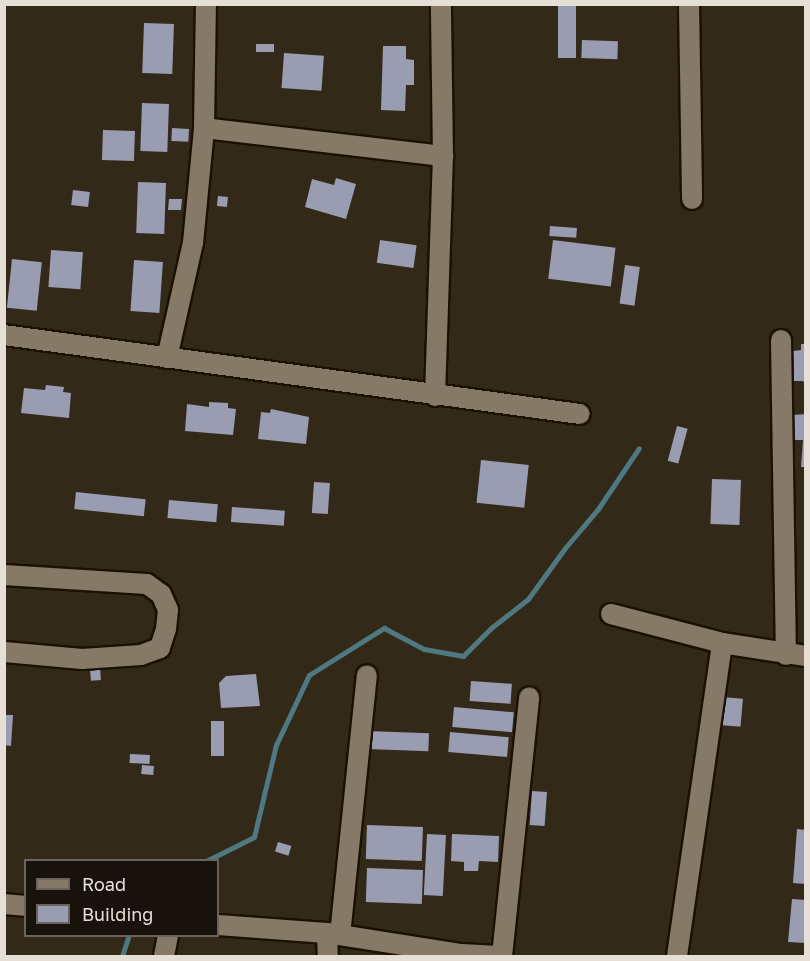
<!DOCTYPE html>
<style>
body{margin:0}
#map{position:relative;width:810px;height:961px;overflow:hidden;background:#332918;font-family:"Golos Text",sans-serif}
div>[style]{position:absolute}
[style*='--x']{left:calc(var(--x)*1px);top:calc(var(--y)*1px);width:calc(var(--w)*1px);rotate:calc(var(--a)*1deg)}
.stream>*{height:5px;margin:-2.5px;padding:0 2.5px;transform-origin:2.5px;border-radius:2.5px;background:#4e7882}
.building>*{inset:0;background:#9a9cb2;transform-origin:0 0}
.roads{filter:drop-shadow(2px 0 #1b1103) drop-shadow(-2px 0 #1b1103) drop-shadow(0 2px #1b1103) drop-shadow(0 -2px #1b1103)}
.minor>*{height:20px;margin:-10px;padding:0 10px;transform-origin:10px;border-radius:10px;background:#867967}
span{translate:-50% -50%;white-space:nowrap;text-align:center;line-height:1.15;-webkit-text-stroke:6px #17120b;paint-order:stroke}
.frame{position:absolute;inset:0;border:6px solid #e6dfd5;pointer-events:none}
.legend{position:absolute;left:24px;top:859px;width:195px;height:78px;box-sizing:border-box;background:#17120b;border:2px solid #6a645c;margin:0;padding:8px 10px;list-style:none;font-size:18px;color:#e6dfd5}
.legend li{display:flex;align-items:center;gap:12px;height:30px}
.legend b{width:30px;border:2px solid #6a645c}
</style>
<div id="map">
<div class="stream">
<i style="--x:208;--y:860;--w:51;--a:-26.6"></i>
<i style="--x:254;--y:837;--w:95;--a:-76.6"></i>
<i style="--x:276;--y:745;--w:77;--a:-64.8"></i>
<i style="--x:309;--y:675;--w:89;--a:-32.1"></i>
<i style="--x:384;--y:628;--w:45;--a:27.7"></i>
<i style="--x:424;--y:649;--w:40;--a:10"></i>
<i style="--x:463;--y:656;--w:40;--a:-45"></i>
<i style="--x:491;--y:628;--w:47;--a:-38.1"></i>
<i style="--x:528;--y:599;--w:63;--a:-54"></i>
<i style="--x:565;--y:548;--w:51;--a:-49.8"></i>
<i style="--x:598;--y:509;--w:73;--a:-56.1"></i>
<i style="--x:122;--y:956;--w:19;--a:-72"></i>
</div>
<div class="building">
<i style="left:558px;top:4px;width:18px;height:54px"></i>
<i style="left:144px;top:23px;width:30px;height:50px;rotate:2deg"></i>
<i style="left:582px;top:40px;width:36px;height:18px;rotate:2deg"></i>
<i style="left:274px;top:44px;width:8px;height:18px;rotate:90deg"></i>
<i style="clip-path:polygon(383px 46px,406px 46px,406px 59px,414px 60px,414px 85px,406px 85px,405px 111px,381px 110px)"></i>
<i style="left:284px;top:53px;width:40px;height:35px;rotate:4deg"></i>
<i style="left:142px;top:103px;width:27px;height:48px;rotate:2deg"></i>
<i style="left:172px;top:128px;width:17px;height:13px;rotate:3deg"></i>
<i style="left:103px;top:130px;width:32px;height:30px;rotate:2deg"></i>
<i style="clip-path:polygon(336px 178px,356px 184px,346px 219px,305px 207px,312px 179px,334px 185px)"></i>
<i style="left:138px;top:182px;width:28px;height:51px;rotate:2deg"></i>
<i style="left:73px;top:190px;width:17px;height:15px;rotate:7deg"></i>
<i style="left:218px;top:196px;width:10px;height:10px;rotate:6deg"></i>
<i style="clip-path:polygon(169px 199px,182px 199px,181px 210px,168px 210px)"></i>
<i style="left:550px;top:226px;width:27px;height:10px;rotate:4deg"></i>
<i style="left:380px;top:240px;width:37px;height:23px;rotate:8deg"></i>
<i style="left:553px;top:240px;width:63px;height:39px;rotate:7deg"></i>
<i style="left:51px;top:250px;width:32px;height:37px;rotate:4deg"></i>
<i style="left:12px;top:259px;width:30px;height:49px;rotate:6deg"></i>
<i style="left:134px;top:260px;width:29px;height:51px;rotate:4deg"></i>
<i style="left:625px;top:265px;width:15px;height:39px;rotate:8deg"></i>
<i style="clip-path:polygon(801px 344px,806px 344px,806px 385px,803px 381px,794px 381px,793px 351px,801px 350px)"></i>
<i style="clip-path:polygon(46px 385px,64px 387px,63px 392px,71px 393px,69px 418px,21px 413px,24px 388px,45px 390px)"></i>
<i style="clip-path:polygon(209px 402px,228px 403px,228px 408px,236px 409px,233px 435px,185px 431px,187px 404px,209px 407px)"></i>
<i style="clip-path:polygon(271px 409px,309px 417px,306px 444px,258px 439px,261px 412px,270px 413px)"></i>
<i style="clip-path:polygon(806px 414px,806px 467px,801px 467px,803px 440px,794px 440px,793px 415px)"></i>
<i style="left:677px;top:426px;width:11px;height:36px;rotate:15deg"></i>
<i style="left:481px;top:460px;width:48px;height:43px;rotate:6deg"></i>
<i style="left:712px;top:479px;width:29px;height:45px;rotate:2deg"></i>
<i style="left:314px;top:482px;width:16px;height:31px;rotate:4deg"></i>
<i style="left:76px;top:492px;width:70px;height:17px;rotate:6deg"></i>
<i style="left:169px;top:500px;width:49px;height:18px;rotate:5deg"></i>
<i style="left:232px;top:507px;width:53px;height:15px;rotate:4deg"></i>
<i style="left:100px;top:667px;width:13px;height:10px;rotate:86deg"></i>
<i style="clip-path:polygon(256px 674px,260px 706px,221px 708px,219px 683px,226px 676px)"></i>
<i style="left:471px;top:681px;width:41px;height:20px;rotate:4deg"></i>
<i style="left:722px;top:697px;width:21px;height:28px;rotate:5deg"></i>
<i style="left:454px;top:707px;width:60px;height:20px;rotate:5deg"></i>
<i style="clip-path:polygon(4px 715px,13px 715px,11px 746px,4px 745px)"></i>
<i style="left:211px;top:721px;width:13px;height:35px"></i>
<i style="left:367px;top:731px;width:62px;height:18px;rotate:2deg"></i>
<i style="left:450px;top:732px;width:59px;height:20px;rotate:5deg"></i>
<i style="left:130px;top:754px;width:20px;height:9px;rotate:3deg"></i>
<i style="left:142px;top:765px;width:12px;height:9px;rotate:5deg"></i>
<i style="left:532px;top:791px;width:15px;height:34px;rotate:4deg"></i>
<i style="left:367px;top:825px;width:56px;height:34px;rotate:2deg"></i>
<i style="clip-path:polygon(797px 829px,806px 830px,806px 884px,793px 883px)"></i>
<i style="left:427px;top:834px;width:19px;height:61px;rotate:3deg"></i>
<i style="clip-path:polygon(452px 834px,499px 836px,498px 862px,479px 861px,478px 871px,464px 871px,464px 862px,451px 861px)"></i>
<i style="left:278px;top:842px;width:14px;height:10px;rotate:17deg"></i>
<i style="left:367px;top:868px;width:56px;height:34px;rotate:2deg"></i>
<i style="clip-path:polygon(792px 899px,806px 900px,806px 943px,788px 942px)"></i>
</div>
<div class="roads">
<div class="minor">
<i style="--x:689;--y:4;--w:195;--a:89.1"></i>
<i style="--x:204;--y:128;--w:241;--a:6.7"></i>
<i style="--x:4;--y:335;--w:581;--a:7.81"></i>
<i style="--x:781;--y:340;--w:315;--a:89.1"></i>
<i style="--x:167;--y:358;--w:118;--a:-77.3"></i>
<i style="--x:193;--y:243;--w:116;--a:-84.5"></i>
<i style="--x:204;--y:128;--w:124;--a:-89.1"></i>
<i style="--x:435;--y:396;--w:240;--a:-88.1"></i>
<i style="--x:443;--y:156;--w:152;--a:-90.8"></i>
<i style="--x:4;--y:575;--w:143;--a:3.6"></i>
<i style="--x:147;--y:584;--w:17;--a:36"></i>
<i style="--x:161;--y:594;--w:17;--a:66"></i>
<i style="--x:168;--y:610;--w:19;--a:96"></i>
<i style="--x:166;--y:629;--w:20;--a:108"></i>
<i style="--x:160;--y:648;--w:20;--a:160"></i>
<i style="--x:141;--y:655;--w:59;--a:176.1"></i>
<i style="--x:82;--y:659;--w:78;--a:-174.9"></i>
<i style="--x:611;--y:614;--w:115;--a:14.6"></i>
<i style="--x:722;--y:643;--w:85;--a:8.8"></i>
<i style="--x:4;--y:904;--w:22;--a:5"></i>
<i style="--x:218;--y:925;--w:109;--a:4.2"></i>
<i style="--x:327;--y:933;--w:136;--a:8.9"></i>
<i style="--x:461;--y:954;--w:38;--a:3"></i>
<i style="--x:327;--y:933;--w:23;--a:88"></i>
<i style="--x:340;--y:935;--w:261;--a:-84.1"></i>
<i style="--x:164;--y:956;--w:20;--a:-79"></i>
<i style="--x:502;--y:956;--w:260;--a:-84"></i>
<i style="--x:677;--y:956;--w:316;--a:-81.8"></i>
</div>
</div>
<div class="frame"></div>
<ul class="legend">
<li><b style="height:8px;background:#867967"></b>Road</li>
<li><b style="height:16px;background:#9a9cb2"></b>Building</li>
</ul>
</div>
